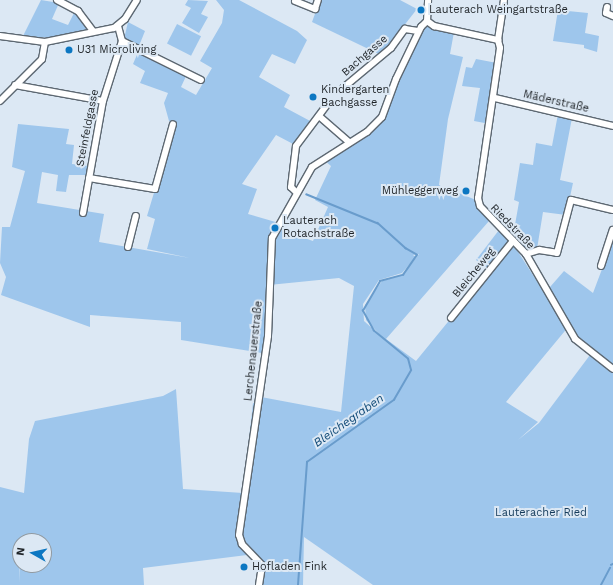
<!DOCTYPE html>
<meta charset="utf-8">
<style>
body{margin:0}
#map{position:relative;width:613px;height:585px;overflow:hidden;background:#dce8f4;font-family:"Work Sans",sans-serif}
div>[style]{position:absolute}
[style*='--x']{left:calc(var(--x)*1px);top:calc(var(--y)*1px);width:calc(var(--w)*1px);rotate:calc(var(--a)*1deg)}
.green>*{inset:0;background:#9ec6ec;transform-origin:0 0}
.stream>*{height:1.5px;margin:-0.75px;padding:0 0.75px;transform-origin:0.75px;border-radius:0.75px;background:#699ccc}
.roads{filter:drop-shadow(1px 0 #5d6872) drop-shadow(-1px 0 #5d6872) drop-shadow(0 1px #5d6872) drop-shadow(0 -1px #5d6872)}
.minor>*{height:6px;margin:-3px;padding:0 3px;transform-origin:3px;border-radius:3px;background:#fff}
.dots>*{width:11px;height:11px;translate:-50% -50%;box-sizing:border-box;border:2px solid #dce8f4;border-radius:50%}
span{translate:-50% -50%;white-space:nowrap;text-align:center;line-height:1.15;-webkit-text-stroke:4px #dce8f4;paint-order:stroke}
.poi-label{font-size:11px;color:#1f2428}
.left{translate:0 -50%;text-align:left}
.right{translate:-100% -50%;text-align:right}
.street-label{font-size:11px;color:#1f2428}
.park-label{font-size:11px;color:#153b5b}
.water-label{font-size:12px;color:#104a77;font-style:italic}
.north{position:absolute;left:12px;top:533px;width:40px;height:40px;box-sizing:border-box;background:#dce8f4;border:1px solid #909aa2;border-radius:50%;rotate:278deg;font-size:11px;font-weight:700;line-height:16px;text-align:center;color:#1f2428}
.north::after{content:'';display:block;margin:auto;width:14px;height:18px;background:#0c77c2;clip-path:polygon(50% 0,100% 100%,50% 72%,0 100%)}
</style>
<div id="map">
<div class="green">
<i style="clip-path:polygon(41px 0,59px 3px,52px 19px,68px 25px,75px 11px,88px 29px,54px 38px,23px 36px)"></i>
<i style="clip-path:polygon(188px 0,208px 1px,201px 14px,208px 17px,199px 33px,182px 23px,191px 8px,185px 5px)"></i>
<i style="clip-path:polygon(evenodd,216px 0,239px 0,297px 31px,307px 40px,295px 64px,272px 54px,259px 77px,290px 95px,284px 107px,312px 122px,295px 145px,276px 135px,242px 184px,257px 189px,248px 214px,279px 223px,278px 229px,313px 241px,328px 207px,315px 200px,331px 166px,324px 160px,378px 124px,389px 109px,394px 89px,424px 26px,454px 32px,450px 54px,463px 57px,448px 119px,439px 185px,476px 200px,489px 221px,386px 339px,416px 361px,510px 246px,515px 247px,540px 286px,550px 287px,564px 271px,593px 293px,613px 240px,613px 366px,592px 352px,569px 326px,506px 402px,538px 422px,518px 440px,539px 423px,590px 355px,613px 369px,613px 585px,373px 585px,304px 537px,303px 585px,256px 585px,258px 566px,247px 555px,143px 568px,144px 585px,0 585px,0 487px,24px 493px,29px 439px,35px 421px,163px 396px,176px 389px,183px 489px,243px 493px,253px 403px,260px 405px,261px 397px,341px 412px,354px 286px,339px 278px,269px 285px,268px 354px,181px 340px,181px 322px,90px 315px,90px 327px,1px 295px,6px 277px,0 263px,2px 227px,10px 227px,25px 171px,12px 167px,18px 124px,69px 129px,66px 144px,74px 145px,72px 164px,89px 166px,86px 175px,69px 175px,66px 192px,56px 191px,58px 175px,42px 172px,37px 203px,104px 214px,99px 242px,190px 258px,147px 249px,155px 219px,147px 216px,175px 123px,169px 121px,164px 103px,168px 93px,140px 83px,145px 71px,133px 64px,139px 50px,187px 74px,181px 87px,196px 95px,212px 68px,200px 61px,222px 23px,224px 10px,216px 0,419px 254px,403px 275px,382px 281px,365px 305px,366px 320px,383px 338px,364px 321px,363px 304px,379px 280px,402px 273px,416px 257px,413px 255px,419px 254px,216px 0,20px 541px,44px 541px,44px 565px,20px 565px,19px 583px,20px 541px)"></i>
<i style="clip-path:polygon(320px 0,400px 0,417px 9px,381px 55px,312px 22px)"></i>
<i style="clip-path:polygon(558px 10px,588px 13px,585px 33px,599px 36px,597px 52px,584px 48px,584px 45px,553px 41px)"></i>
<i style="clip-path:polygon(128px 22px,145px 31px,139px 46px,124px 39px)"></i>
<i style="left:177px;top:24px;width:27px;height:22px;rotate:27deg"></i>
<i style="clip-path:polygon(476px 59px,497px 63px,490px 124px,474px 121px,480px 88px,462px 86px,466px 67px,472px 68px)"></i>
<i style="clip-path:polygon(558px 114px,572px 118px,560px 180px,573px 183px,566px 215px,543px 212px,537px 249px,527px 252px,513px 236px,519px 202px,514px 200px,520px 163px,533px 165px,536px 143px,552px 146px)"></i>
<i style="clip-path:polygon(499px 230px,509px 243px,488px 269px,476px 260px)"></i>
</div>
<div class="stream">
<i style="--x:611;--y:565;--w:2;--a:-27"></i>
<i style="--x:298;--y:585;--w:123;--a:-85.8"></i>
<i style="--x:307;--y:462;--w:107;--a:-35.5"></i>
<i style="--x:394;--y:400;--w:34;--a:-60"></i>
<i style="--x:411;--y:370;--w:11;--a:-105"></i>
<i style="--x:408;--y:359;--w:44;--a:-140.5"></i>
<i style="--x:374;--y:331;--w:23;--a:-119"></i>
<i style="--x:363;--y:311;--w:34;--a:-60"></i>
<i style="--x:380;--y:281;--w:24;--a:-15"></i>
<i style="--x:403;--y:275;--w:24;--a:-55"></i>
<i style="--x:417;--y:255;--w:13;--a:-151"></i>
<i style="--x:406;--y:249;--w:38;--a:-138"></i>
<i style="--x:378;--y:224;--w:77;--a:-157.8"></i>
<i style="--x:601;--y:585;--w:19;--a:-62"></i>
</div>
<div class="roads">
<div class="minor">
<i style="--x:57;--y:0;--w:24;--a:28"></i>
<i style="--x:78;--y:11;--w:25;--a:53"></i>
<i style="--x:295;--y:1;--w:22;--a:22"></i>
<i style="--x:315;--y:9;--w:9;--a:-72"></i>
<i style="--x:607;--y:7;--w:6;--a:99"></i>
<i style="--x:606;--y:13;--w:8;--a:23"></i>
<i style="--x:427;--y:21;--w:9;--a:36"></i>
<i style="--x:434;--y:26;--w:66;--a:12.3"></i>
<i style="--x:427;--y:21;--w:21;--a:-87"></i>
<i style="--x:0;--y:36;--w:45;--a:7.6"></i>
<i style="--x:45;--y:42;--w:70;--a:-11.5"></i>
<i style="--x:114;--y:28;--w:14;--a:-39"></i>
<i style="--x:125;--y:19;--w:22;--a:-58"></i>
<i style="--x:498;--y:40;--w:8;--a:76"></i>
<i style="--x:500;--y:48;--w:152;--a:98.3"></i>
<i style="--x:478;--y:198;--w:8;--a:76"></i>
<i style="--x:480;--y:206;--w:66;--a:46.2"></i>
<i style="--x:526;--y:254;--w:98;--a:60"></i>
<i style="--x:575;--y:339;--w:48;--a:38.3"></i>
<i style="--x:498;--y:40;--w:40;--a:-81.5"></i>
<i style="--x:122;--y:41;--w:88;--a:26.3"></i>
<i style="--x:15;--y:85;--w:89;--a:10.3"></i>
<i style="--x:343;--y:88;--w:62;--a:-39.8"></i>
<i style="--x:391;--y:48;--w:24;--a:-54"></i>
<i style="--x:405;--y:29;--w:13;--a:9"></i>
<i style="--x:495;--y:98;--w:121;--a:13.3"></i>
<i style="--x:0;--y:101;--w:59;--a:-45"></i>
<i style="--x:42;--y:59;--w:17;--a:-80"></i>
<i style="--x:319;--y:116;--w:40;--a:41"></i>
<i style="--x:89;--y:178;--w:67;--a:9.5"></i>
<i style="--x:155;--y:189;--w:67;--a:-74.5"></i>
<i style="--x:296;--y:192;--w:7;--a:-135"></i>
<i style="--x:291;--y:187;--w:41;--a:-83"></i>
<i style="--x:296;--y:146;--w:50;--a:-53.1"></i>
<i style="--x:83;--y:213;--w:114;--a:-79.9"></i>
<i style="--x:103;--y:101;--w:63;--a:-72.4"></i>
<i style="--x:122;--y:41;--w:16;--a:-105"></i>
<i style="--x:128;--y:247;--w:32;--a:-76"></i>
<i style="--x:526;--y:254;--w:14;--a:-17"></i>
<i style="--x:539;--y:250;--w:18;--a:9"></i>
<i style="--x:557;--y:253;--w:55;--a:-75.2"></i>
<i style="--x:571;--y:200;--w:43;--a:13.4"></i>
<i style="--x:601;--y:266;--w:38;--a:-72"></i>
<i style="--x:451;--y:318;--w:99;--a:-51.2"></i>
<i style="--x:259;--y:585;--w:20;--a:-81"></i>
<i style="--x:262;--y:565;--w:29;--a:-134"></i>
<i style="--x:242;--y:544;--w:9;--a:-108"></i>
<i style="--x:239;--y:535;--w:201;--a:-81.7"></i>
<i style="--x:268;--y:336;--w:98;--a:-87.7"></i>
<i style="--x:272;--y:238;--w:81;--a:-60.6"></i>
<i style="--x:312;--y:167;--w:65;--a:-32.5"></i>
<i style="--x:367;--y:132;--w:21;--a:-45"></i>
<i style="--x:382;--y:117;--w:40;--a:-69.8"></i>
<i style="--x:396;--y:79;--w:58;--a:-64.3"></i>
<i style="--x:421;--y:27;--w:8;--a:-45"></i>
</div>
</div>
<div class="dots">
<i style="left:421px;top:10px;background:#0c77c2"></i>
<i style="left:69px;top:50px;background:#0c77c2"></i>
<i style="left:313px;top:97px;background:#0c77c2"></i>
<i style="left:466px;top:191px;background:#0c77c2"></i>
<i style="left:275px;top:228px;background:#0c77c2"></i>
<i style="left:244px;top:567px;background:#0c77c2"></i>
</div>
<div class="poi-label">
<span class="left" style="left:429px;top:10px">Lauterach Weingartstraße</span>
<span class="left" style="left:77px;top:50px">U31 Microliving</span>
<span class="left" style="left:321px;top:97px">Kindergarten<br>Bachgasse</span>
<span class="right" style="left:458px;top:191px">Mühleggerweg</span>
<span class="left" style="left:283px;top:228px">Lauterach<br>Rotachstraße</span>
<span class="left" style="left:252px;top:567px">Hofladen Fink</span>
</div>
<div class="street-label">
<span style="left:365px;top:56px;rotate:-41deg">Bachgasse</span>
<span style="left:556px;top:102px;rotate:13deg">Mäderstraße</span>
<span style="left:88px;top:128px;rotate:-79deg">Steinfeldgasse</span>
<span style="left:512px;top:227px;rotate:46deg">Riedstraße</span>
<span style="left:474px;top:273px;rotate:-51deg">Bleicheweg</span>
<span style="left:254px;top:351px;rotate:-84deg">Lerchenauerstraße</span>
</div>
<div class="park-label">
<span style="left:541px;top:513px">Lauteracher Ried</span>
</div>
<div class="water-label">
<span style="left:349px;top:421px;rotate:-35deg">Bleichegraben</span>
</div>
<div class="north">N</div>
</div>
